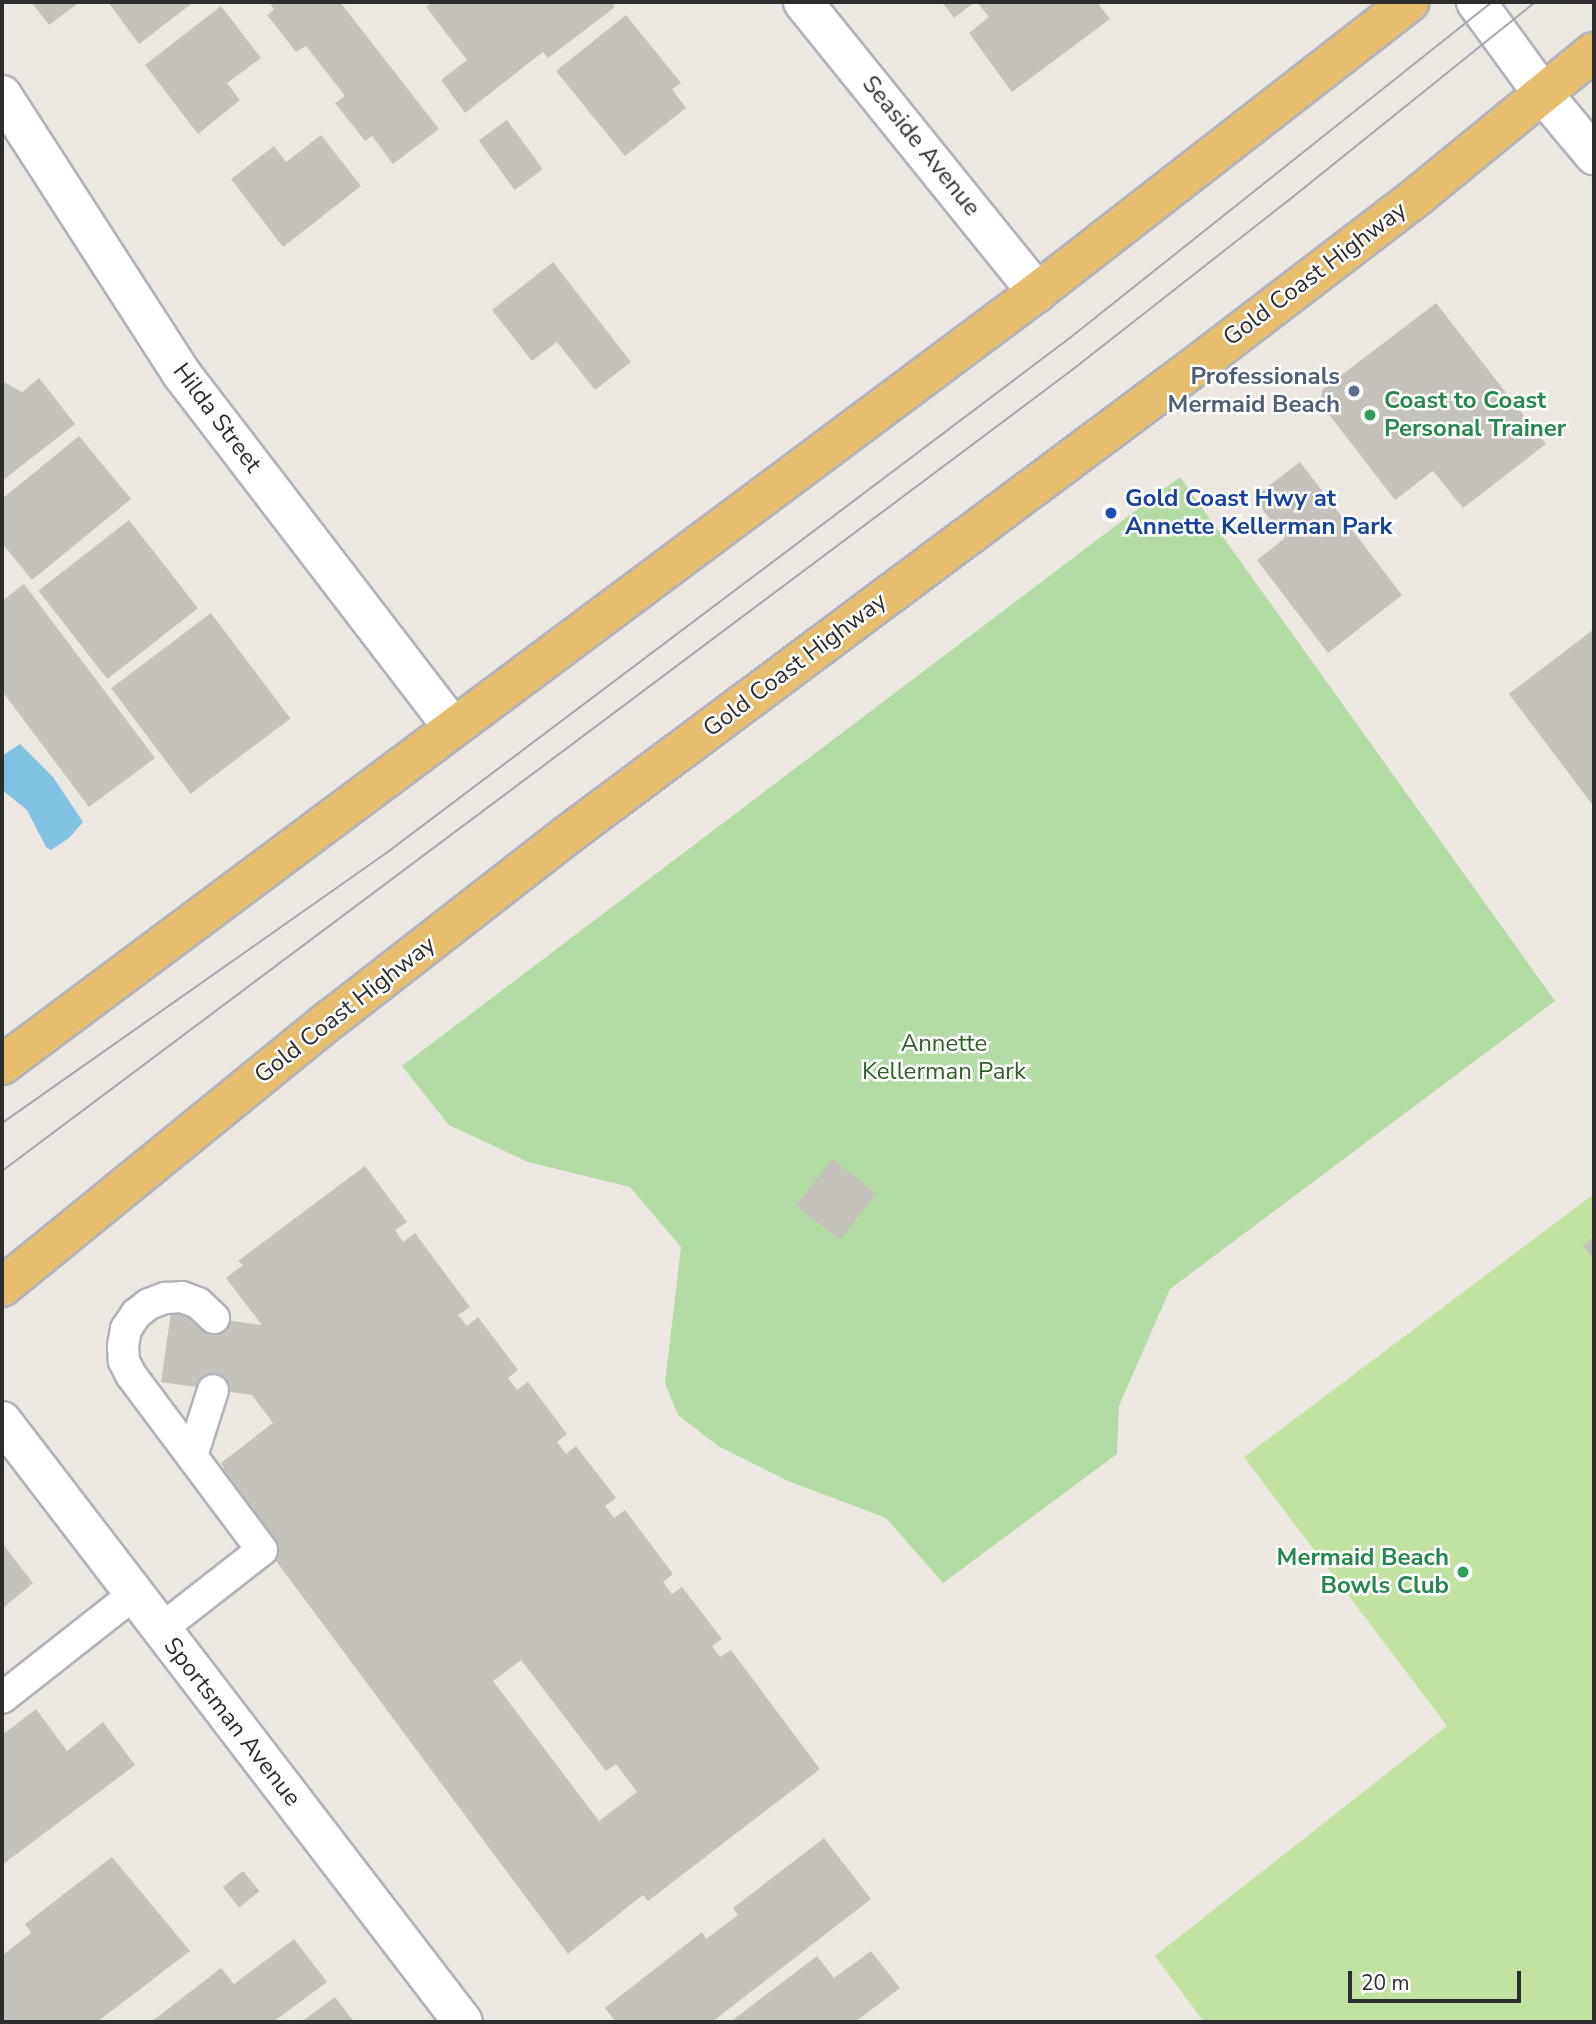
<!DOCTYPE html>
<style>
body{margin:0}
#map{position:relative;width:1596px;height:2024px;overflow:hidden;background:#ece8e1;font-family:"Nunito Sans",sans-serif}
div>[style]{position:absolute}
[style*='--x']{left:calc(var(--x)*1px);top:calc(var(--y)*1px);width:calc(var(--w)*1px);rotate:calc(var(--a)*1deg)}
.green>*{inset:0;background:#b3dca4}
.pitch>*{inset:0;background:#c2e2a1}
.water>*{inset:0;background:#81c1e2}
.building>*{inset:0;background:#c5c2bc;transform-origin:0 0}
.roads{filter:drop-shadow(2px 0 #b1b2bb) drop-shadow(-2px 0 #b1b2bb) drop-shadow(0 2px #b1b2bb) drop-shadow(0 -2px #b1b2bb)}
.service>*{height:30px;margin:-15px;padding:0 15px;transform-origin:15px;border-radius:15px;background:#fff}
.minor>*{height:38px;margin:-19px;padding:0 19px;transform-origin:19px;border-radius:19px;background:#fff}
.secondary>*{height:38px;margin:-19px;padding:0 19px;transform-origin:19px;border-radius:19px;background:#fff}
.trunk>*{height:38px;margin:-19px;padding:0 19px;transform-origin:19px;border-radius:19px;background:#e7be6e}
.tram>*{height:2px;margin:-1px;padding:0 1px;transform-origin:1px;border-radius:1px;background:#a4a5b4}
.dots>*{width:19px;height:19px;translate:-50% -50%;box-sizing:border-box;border:4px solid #fff;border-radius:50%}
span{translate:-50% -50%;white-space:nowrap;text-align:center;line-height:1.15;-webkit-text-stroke:5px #fff;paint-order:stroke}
.street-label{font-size:24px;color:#2d2d2d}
.service-label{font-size:24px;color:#4e5e75;font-weight:700}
.right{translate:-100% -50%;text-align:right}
.leisure-label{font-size:24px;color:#27864d;font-weight:700}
.left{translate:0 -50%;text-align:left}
.transit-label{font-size:24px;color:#164399;font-weight:700}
.park-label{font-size:24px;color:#2c6324}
.frame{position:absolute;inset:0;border:4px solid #2d2d2d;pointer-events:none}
.scale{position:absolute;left:1348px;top:1971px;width:173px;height:32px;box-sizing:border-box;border:4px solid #2d2d2d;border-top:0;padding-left:9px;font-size:21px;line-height:24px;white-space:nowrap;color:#2d2d2d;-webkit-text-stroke:5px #fff;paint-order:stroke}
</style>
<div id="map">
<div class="green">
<i style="clip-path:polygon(1180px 477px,1555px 1001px,1170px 1289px,1119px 1406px,1117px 1454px,943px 1583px,886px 1518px,788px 1481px,718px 1446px,678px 1415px,665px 1383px,681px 1247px,630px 1187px,528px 1162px,449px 1125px,402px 1066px)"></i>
</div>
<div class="pitch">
<i style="clip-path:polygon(1594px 1194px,1594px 2022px,1204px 2022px,1155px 1956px,1447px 1726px,1244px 1457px)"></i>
</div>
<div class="water">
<i style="clip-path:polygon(20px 744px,53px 777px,83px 822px,69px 838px,51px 850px,46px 847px,27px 810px,2px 790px,2px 756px)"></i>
</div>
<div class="building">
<i style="clip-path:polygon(31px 2px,80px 2px,49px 25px)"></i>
<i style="clip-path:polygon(108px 2px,194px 2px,139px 44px)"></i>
<i style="clip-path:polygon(269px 2px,340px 2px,439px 129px,393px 164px,372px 136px,365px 141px,335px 103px,345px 96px,306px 46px,296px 52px,267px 15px,274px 10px)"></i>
<i style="clip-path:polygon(433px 2px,611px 2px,615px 7px,548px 58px,543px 52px,465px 113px,441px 80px,467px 60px,426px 7px)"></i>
<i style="clip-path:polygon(942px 2px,975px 2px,954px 18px)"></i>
<i style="clip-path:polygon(977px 2px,1097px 2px,1110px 19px,1012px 92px,969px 33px,989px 17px)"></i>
<i style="clip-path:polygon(221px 6px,261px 58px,227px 83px,240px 100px,198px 134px,145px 65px)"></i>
<i style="clip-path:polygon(626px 15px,681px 83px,672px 89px,686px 108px,625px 156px,556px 71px)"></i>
<i style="left:507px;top:120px;width:61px;height:35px;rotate:54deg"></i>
<i style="clip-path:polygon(321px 135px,361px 186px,283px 247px,231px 179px,274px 146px,286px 162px)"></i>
<i style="clip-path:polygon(553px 262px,631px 362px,595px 390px,557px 342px,532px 361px,492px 310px)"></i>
<i style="clip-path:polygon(1436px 303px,1546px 444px,1463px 508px,1433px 471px,1395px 500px,1320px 403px,1322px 390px)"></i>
<i style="clip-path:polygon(39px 378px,75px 424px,2px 481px,2px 381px,22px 392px)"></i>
<i style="clip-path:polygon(79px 436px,131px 499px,32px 580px,2px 543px,2px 499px)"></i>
<i style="clip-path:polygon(1300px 462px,1402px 595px,1328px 653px,1257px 560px,1285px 538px,1253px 498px)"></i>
<i style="left:129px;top:520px;width:112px;height:115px;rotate:52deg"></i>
<i style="clip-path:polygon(24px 584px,155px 758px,89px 807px,2px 691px,2px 601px)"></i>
<i style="left:211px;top:613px;width:132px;height:125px;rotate:53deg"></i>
<i style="clip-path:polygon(1594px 629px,1594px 807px,1509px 694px)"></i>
<i style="left:832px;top:1159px;width:56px;height:59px;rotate:38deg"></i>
<i style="clip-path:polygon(evenodd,365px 1166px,407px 1222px,395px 1230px,403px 1242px,415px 1233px,470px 1307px,458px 1315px,467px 1326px,478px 1317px,518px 1370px,508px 1378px,517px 1390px,528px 1382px,567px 1434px,557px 1442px,566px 1454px,576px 1446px,616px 1498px,605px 1506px,614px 1518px,625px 1510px,673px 1574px,663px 1582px,672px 1594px,682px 1587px,722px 1639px,712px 1646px,720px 1657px,731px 1650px,820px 1769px,648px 1901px,643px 1895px,568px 1954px,213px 1476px,224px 1468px,221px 1463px,273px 1423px,252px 1395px,161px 1382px,171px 1312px,262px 1325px,226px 1278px,243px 1265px,238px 1261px,365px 1166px,521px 1660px,606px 1771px,616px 1764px,637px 1792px,599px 1821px,493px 1681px,521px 1660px)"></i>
<i style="clip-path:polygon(1594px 1237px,1594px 1260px,1583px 1246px)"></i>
<i style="clip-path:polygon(2px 1543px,33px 1583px,2px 1609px)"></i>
<i style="clip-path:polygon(36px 1709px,67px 1751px,103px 1722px,135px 1765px,2px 1865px,2px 1735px)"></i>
<i style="clip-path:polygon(824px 1838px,871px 1899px,712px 2022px,616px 2022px,605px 2008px,702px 1932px,706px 1939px,738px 1915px,733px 1908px)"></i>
<i style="clip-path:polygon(112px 1857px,190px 1951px,97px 2022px,2px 2022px,2px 1951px,4px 1954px,31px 1933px,25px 1924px)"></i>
<i style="left:243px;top:1871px;width:26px;height:26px;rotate:51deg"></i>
<i style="clip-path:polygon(294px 1939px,327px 1982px,273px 2022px,151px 2022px,221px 1968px,234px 1984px)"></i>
<i style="clip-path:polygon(871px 1951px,900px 1988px,855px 2022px,730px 2022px,817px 1956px,834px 1978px)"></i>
<i style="clip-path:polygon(335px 1997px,354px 2022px,301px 2022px)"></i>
</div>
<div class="roads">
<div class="service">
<i style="--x:192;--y:1456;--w:69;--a:-72.3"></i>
<i style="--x:161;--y:1629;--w:128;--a:-38"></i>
<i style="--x:262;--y:1550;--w:219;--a:-126.8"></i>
<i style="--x:131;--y:1375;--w:16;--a:-117"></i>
<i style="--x:124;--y:1361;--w:15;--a:-94"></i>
<i style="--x:123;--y:1346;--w:17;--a:-80"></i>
<i style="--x:126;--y:1329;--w:18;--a:-56"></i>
<i style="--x:136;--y:1314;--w:16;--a:-38"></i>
<i style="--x:149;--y:1304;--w:17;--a:-21"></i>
<i style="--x:165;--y:1298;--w:17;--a:-3"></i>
<i style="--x:182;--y:1297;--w:17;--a:21"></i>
<i style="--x:198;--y:1303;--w:22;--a:43"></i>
<i style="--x:2;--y:1698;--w:167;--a:-38.2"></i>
</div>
<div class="minor">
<i style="--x:803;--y:2;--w:373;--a:51.1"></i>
<i style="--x:2;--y:95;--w:331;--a:57.2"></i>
<i style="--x:181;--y:373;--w:446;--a:52.5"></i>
<i style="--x:2;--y:1421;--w:757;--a:52.51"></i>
</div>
<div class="secondary">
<i style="--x:1476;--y:2;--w:114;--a:53.9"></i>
<i style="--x:1543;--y:94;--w:80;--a:50.1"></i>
</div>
<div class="trunk">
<i style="--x:2;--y:1065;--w:1292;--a:-36.75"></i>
<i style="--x:1037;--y:292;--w:472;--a:-37.9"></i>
<i style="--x:2;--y:1287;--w:424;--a:-39.2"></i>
<i style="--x:331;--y:1019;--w:298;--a:-37.9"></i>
<i style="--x:566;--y:836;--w:782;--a:-36.74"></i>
<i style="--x:1193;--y:368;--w:285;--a:-37.4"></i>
<i style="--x:1419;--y:195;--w:226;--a:-39.3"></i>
</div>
</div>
<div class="tram">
<i style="--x:2;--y:1123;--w:473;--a:-35.1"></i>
<i style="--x:389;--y:851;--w:854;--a:-37"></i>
<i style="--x:1071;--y:337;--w:538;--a:-38.51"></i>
<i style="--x:2;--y:1171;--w:1337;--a:-36.82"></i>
<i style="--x:1072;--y:370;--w:276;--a:-38.1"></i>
<i style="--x:1289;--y:200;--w:316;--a:-38.8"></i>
</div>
<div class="dots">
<i style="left:1354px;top:391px;background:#5c6f8a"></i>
<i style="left:1370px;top:415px;background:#2e9e5b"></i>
<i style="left:1111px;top:513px;background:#1a4fb4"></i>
<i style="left:1463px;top:1572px;background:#2e9e5b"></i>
</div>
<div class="street-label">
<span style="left:921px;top:146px;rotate:51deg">Seaside Avenue</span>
<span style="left:1315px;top:274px;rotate:-37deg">Gold Coast Highway</span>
<span style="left:217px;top:418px;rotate:53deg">Hilda Street</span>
<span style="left:795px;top:665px;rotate:-37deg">Gold Coast Highway</span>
<span style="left:345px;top:1010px;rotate:-38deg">Gold Coast Highway</span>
<span style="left:232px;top:1722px;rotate:52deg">Sportsman Avenue</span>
</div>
<div class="service-label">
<span class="right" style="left:1340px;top:391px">Professionals<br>Mermaid Beach</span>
</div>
<div class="leisure-label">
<span class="left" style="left:1384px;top:415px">Coast to Coast<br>Personal Trainer</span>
<span class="right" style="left:1449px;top:1572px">Mermaid Beach<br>Bowls Club</span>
</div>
<div class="transit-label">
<span class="left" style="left:1125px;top:513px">Gold Coast Hwy at<br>Annette Kellerman Park</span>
</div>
<div class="park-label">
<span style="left:944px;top:1058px">Annette<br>Kellerman Park</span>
</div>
<div class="frame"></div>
<div class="scale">20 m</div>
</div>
